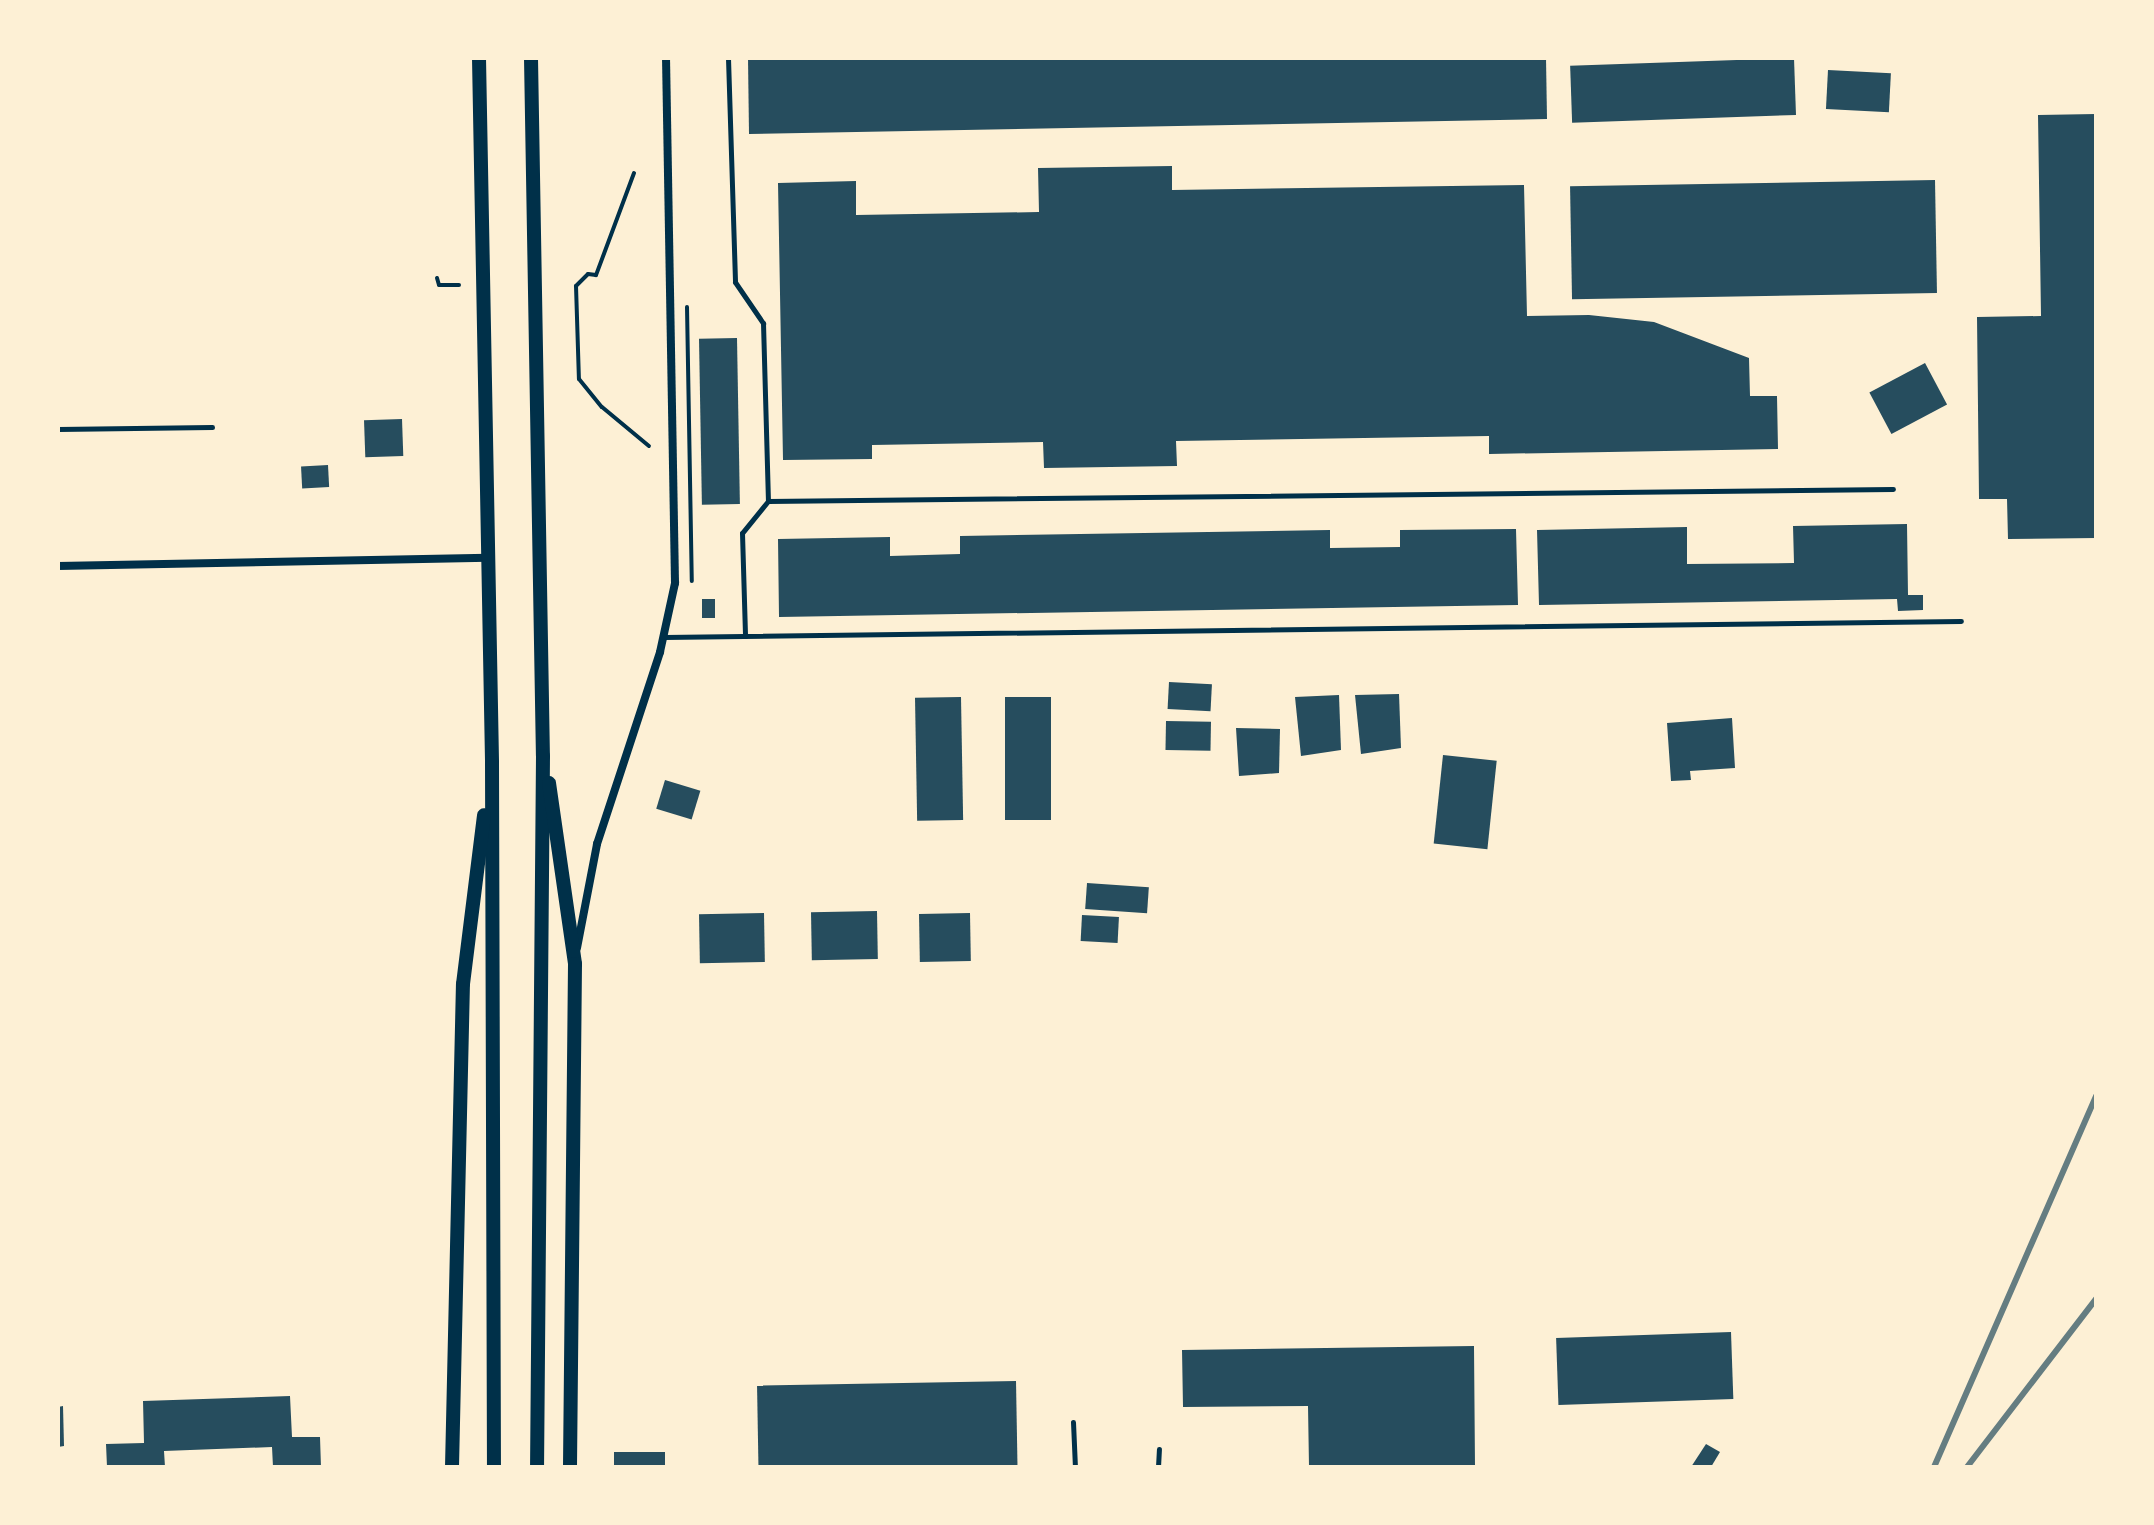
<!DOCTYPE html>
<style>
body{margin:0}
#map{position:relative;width:2154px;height:1525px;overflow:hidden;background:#fdf0d5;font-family:"Alegreya Sans",sans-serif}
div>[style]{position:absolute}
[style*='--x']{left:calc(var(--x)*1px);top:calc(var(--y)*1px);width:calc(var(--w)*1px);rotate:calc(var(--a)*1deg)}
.building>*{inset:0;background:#264d5e;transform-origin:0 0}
.path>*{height:4px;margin:-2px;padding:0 2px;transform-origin:2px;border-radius:2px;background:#003049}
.service>*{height:5px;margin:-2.5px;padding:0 2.5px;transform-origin:2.5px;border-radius:2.5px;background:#003049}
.minor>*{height:8px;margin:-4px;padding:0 4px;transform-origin:4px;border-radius:4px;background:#003049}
.secondary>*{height:14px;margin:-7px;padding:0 7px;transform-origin:7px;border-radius:7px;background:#003049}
.rail>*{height:6px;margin:-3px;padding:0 3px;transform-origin:3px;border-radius:3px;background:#657d81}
span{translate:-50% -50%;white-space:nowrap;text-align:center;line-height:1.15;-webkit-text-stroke:6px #fdf0d5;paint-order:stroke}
.frame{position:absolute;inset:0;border:60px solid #fdf0d5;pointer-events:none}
</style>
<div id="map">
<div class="building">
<i style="clip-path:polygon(748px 58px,1546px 58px,1547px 119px,749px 134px)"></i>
<i style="left:1794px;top:58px;width:57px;height:224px;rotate:88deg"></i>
<i style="left:1828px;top:70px;width:63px;height:39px;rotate:3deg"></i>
<i style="clip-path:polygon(2096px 114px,2096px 538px,2008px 539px,2007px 499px,1979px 499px,1977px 317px,2041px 316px,2038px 115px)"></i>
<i style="clip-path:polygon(1172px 166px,1172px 190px,1524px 185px,1527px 316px,1589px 315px,1654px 322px,1749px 358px,1750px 396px,1777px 396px,1778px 449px,1489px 454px,1489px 436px,1176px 441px,1177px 466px,1044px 468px,1043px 442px,872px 445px,872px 459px,783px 460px,778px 183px,856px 181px,856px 215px,1039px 212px,1038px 168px)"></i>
<i style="left:1935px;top:180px;width:113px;height:365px;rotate:89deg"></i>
<i style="left:737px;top:338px;width:166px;height:38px;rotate:89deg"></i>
<i style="left:1925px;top:363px;width:47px;height:63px;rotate:62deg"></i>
<i style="left:402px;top:419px;width:37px;height:38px;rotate:88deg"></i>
<i style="left:328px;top:465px;width:22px;height:27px;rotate:87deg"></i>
<i style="clip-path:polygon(1907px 524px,1908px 595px,1923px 595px,1923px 610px,1898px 611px,1897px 599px,1539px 605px,1537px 530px,1687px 527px,1687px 564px,1794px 563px,1793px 526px)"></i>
<i style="clip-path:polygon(1516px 529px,1518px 605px,779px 617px,778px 539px,890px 537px,890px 556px,960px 554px,960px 536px,1330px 530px,1330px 548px,1400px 547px,1400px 530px)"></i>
<i style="left:702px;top:599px;width:13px;height:19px"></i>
<i style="left:1169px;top:682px;width:43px;height:27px;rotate:3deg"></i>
<i style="clip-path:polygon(1399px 694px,1401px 748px,1361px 754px,1355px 695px)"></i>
<i style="clip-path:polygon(1339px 695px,1341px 750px,1301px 756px,1295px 697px)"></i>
<i style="left:961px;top:697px;width:123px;height:46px;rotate:89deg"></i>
<i style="left:1005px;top:697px;width:46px;height:123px"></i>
<i style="clip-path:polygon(1732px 718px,1735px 768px,1690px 771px,1691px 780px,1671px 781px,1667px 723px)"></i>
<i style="left:1166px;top:721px;width:45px;height:29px;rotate:1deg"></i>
<i style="clip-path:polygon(1236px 728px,1280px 729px,1279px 773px,1239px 776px)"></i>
<i style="left:1443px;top:755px;width:54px;height:89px;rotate:6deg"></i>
<i style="left:665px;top:780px;width:37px;height:30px;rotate:17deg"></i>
<i style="left:1087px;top:883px;width:62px;height:26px;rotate:4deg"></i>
<i style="left:877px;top:911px;width:48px;height:66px;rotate:89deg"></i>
<i style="left:764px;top:913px;width:49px;height:65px;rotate:89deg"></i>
<i style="left:970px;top:913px;width:48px;height:51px;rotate:89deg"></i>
<i style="left:1082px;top:915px;width:37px;height:26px;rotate:3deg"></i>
<i style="left:1731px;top:1332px;width:67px;height:175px;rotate:88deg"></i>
<i style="clip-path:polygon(1474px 1346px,1475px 1467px,1309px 1467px,1308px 1406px,1183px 1407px,1182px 1350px)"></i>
<i style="left:1016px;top:1381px;width:86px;height:259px;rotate:89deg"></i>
<i style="clip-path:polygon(290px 1396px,292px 1437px,320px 1437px,321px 1467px,273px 1467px,272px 1447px,164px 1451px,165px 1467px,107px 1467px,106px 1444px,144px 1443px,143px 1401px)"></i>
<i style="clip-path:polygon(63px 1406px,64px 1446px,58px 1447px,58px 1407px)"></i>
<i style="clip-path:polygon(1706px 1444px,1720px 1452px,1711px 1467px,1691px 1467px)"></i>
<i style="left:614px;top:1452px;width:51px;height:15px"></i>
</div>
<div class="path">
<i style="--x:634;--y:173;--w:109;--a:110.4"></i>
<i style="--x:596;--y:275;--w:8;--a:-173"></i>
<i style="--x:588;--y:274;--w:17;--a:135"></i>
<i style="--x:576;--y:286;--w:93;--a:88.2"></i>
<i style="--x:579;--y:379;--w:36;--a:51"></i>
<i style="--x:602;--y:407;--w:61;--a:39.7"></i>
<i style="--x:437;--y:278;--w:7;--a:74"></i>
<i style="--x:439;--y:285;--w:20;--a:0"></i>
<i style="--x:687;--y:307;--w:274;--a:89"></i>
</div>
<div class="service">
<i style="--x:728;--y:58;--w:224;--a:88.2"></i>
<i style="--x:735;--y:282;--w:50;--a:55.7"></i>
<i style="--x:763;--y:323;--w:178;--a:88.4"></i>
<i style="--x:768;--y:501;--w:41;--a:129.1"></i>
<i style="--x:742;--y:533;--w:103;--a:88.3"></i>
<i style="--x:58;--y:429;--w:154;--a:-0.7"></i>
<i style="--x:768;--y:501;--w:1125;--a:-0.61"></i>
<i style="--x:664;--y:637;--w:1297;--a:-0.71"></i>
<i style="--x:1073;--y:1422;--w:45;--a:87.5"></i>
<i style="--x:1158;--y:1467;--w:18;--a:-87"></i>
</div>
<div class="minor">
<i style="--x:58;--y:566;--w:430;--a:-1.1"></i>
<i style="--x:577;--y:948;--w:106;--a:-79.1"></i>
<i style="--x:597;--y:844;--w:202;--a:-71.8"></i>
<i style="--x:660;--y:652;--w:71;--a:-77.7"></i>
<i style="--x:675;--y:583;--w:525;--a:-90.98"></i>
</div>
<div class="secondary">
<i style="--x:479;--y:58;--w:705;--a:88.94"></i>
<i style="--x:492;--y:763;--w:704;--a:89.84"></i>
<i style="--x:531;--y:58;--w:698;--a:89.02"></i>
<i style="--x:543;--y:756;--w:711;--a:90.48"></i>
<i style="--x:549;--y:783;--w:183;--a:81.8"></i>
<i style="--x:575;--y:964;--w:503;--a:90.57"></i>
<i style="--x:452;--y:1467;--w:483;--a:-88.7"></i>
<i style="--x:463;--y:984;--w:170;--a:-82.9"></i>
</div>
<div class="rail">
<i style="--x:1934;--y:1467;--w:405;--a:-66.4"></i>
<i style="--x:1967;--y:1467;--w:212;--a:-52.5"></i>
</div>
<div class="frame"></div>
</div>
